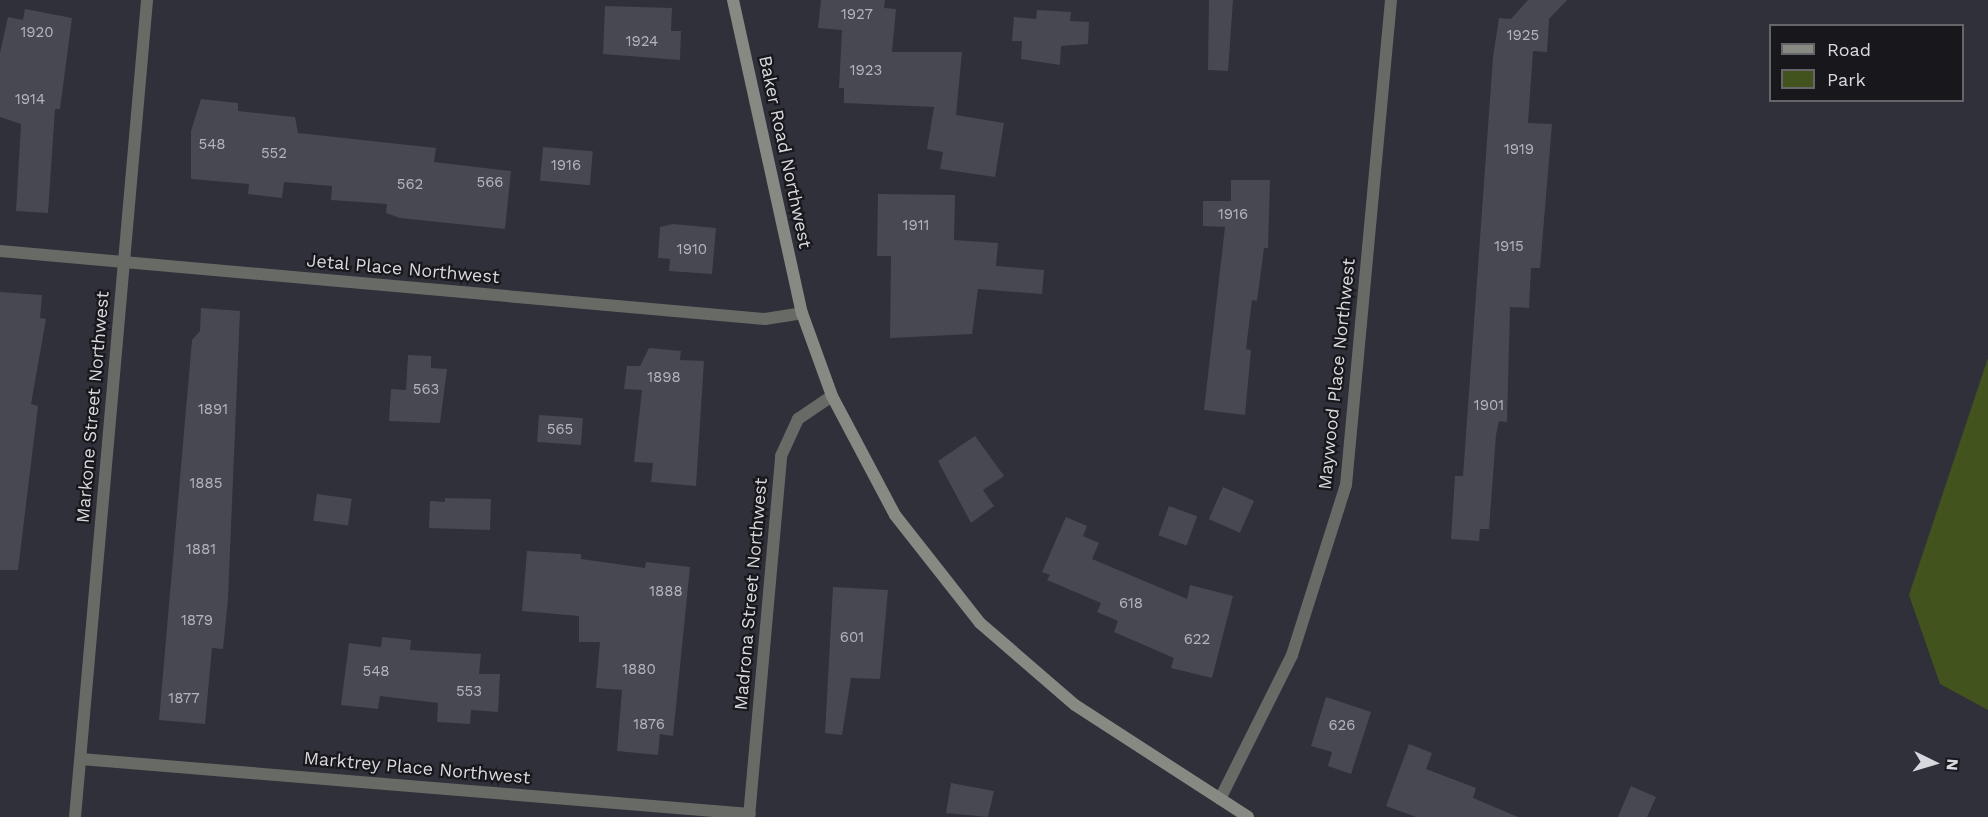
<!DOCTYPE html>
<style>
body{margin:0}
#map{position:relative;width:1988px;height:817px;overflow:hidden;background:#2f3039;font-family:"Work Sans",sans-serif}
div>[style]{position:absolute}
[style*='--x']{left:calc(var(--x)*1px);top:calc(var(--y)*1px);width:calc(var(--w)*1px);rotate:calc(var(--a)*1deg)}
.green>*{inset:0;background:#43531d}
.building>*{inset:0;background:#474852;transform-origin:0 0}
.street>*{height:12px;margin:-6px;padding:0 6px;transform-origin:6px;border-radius:6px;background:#686a66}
.secondary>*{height:12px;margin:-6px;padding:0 6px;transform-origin:6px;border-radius:6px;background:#878a83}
span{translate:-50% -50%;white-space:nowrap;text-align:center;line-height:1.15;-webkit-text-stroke:4.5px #18181c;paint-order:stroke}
.number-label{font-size:15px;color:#b4b5bb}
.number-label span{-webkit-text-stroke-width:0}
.street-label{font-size:18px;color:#d8d9de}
.legend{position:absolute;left:1769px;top:24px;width:195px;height:78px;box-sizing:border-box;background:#18181c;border:2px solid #65656a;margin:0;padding:8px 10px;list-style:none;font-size:18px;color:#d8d9de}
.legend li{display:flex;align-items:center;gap:12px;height:30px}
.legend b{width:30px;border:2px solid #65656a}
.north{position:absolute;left:1904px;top:733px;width:60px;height:60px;-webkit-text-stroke:4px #18181c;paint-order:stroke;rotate:95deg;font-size:16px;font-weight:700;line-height:24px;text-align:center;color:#d8d9de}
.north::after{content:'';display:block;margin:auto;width:21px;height:27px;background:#d8d9de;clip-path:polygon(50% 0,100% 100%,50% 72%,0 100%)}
</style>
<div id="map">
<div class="green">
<i style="clip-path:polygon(1988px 358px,1988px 710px,1940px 684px,1909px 595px)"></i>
</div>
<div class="building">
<i style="clip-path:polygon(821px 0,885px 0,884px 8px,896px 9px,892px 52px,962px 52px,956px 115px,1004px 123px,995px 177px,940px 169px,943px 152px,927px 149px,934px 107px,844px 103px,844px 88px,839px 88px,842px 30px,818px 28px)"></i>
<i style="clip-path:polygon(1209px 0,1233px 0,1228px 71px,1208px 70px)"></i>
<i style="clip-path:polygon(1528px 0,1567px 0,1549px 19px,1547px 52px,1533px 51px,1528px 123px,1552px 124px,1540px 268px,1531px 268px,1529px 308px,1510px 307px,1507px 422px,1499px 421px,1496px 435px,1489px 529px,1480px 529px,1479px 541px,1451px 539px,1455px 476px,1463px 476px,1493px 57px,1499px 18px,1511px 19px)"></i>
<i style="clip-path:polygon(605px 6px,672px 8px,671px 31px,681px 31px,680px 60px,603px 54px)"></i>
<i style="clip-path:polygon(25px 9px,72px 18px,60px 109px,55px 109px,48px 213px,16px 211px,21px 124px,0 117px,0 53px,8px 17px,23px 20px)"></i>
<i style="clip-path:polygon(1037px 10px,1071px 12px,1070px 21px,1089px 22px,1088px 44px,1061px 46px,1060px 65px,1021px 59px,1022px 41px,1012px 41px,1014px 17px,1036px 19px)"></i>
<i style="clip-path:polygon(201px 99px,238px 103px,238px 111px,295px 117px,298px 133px,436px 148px,434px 162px,511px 171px,505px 229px,400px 218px,386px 213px,387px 204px,331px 200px,332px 186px,284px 182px,282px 198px,248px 194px,249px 184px,191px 179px,191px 131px)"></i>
<i style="left:543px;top:147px;width:50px;height:34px;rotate:5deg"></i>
<i style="clip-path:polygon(1231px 180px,1270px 180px,1268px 248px,1264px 248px,1257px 301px,1252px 300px,1246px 349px,1251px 350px,1245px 415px,1204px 410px,1225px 227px,1203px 226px,1203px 201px,1231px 201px)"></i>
<i style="clip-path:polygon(878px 194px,955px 195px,954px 240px,998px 243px,996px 266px,1044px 270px,1042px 294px,978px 289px,972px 334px,890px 338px,891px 256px,877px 256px)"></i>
<i style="clip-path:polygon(673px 224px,716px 228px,712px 274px,669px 271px,670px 259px,658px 258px,660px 227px)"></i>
<i style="clip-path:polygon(0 292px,42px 295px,40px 318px,46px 319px,31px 404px,38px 406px,18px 570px,0 570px)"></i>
<i style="clip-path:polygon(201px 308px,240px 311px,228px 599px,223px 649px,212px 648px,205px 724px,159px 720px,192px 340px,200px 331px)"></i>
<i style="clip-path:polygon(649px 348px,681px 351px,680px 360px,704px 361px,696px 486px,651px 482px,653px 463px,634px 462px,642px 390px,624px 389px,627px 366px,640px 366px)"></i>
<i style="clip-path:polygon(408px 355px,431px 356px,431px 368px,447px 369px,440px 423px,389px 421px,391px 389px,406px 390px)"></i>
<i style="left:539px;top:415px;width:44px;height:27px;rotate:4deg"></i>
<i style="clip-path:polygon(975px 436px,1004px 476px,983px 490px,994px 506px,971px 523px,938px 461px)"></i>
<i style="left:1223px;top:487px;width:34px;height:35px;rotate:24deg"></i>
<i style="left:317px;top:494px;width:35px;height:27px;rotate:8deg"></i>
<i style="clip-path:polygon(445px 498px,491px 499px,490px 530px,429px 528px,430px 501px,445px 502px)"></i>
<i style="left:1169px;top:506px;width:30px;height:31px;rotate:20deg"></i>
<i style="clip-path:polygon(1066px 517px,1087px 526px,1083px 536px,1099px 543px,1092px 559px,1187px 599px,1190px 585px,1233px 596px,1212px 678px,1171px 668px,1174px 658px,1114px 632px,1118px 621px,1097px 612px,1101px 603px,1047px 580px,1050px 575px,1042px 572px)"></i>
<i style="clip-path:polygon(527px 551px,581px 554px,581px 559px,645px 568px,646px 562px,690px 567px,673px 736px,660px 734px,658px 755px,617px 751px,622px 690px,596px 688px,600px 642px,579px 642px,579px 616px,522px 611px)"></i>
<i style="clip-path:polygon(833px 587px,888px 590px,880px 679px,851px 678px,842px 735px,825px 733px)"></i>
<i style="clip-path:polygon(382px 637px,411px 640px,410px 650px,481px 654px,479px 674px,500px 674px,498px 712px,471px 710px,470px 724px,437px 722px,438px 703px,380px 696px,378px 709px,341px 705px,349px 643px,381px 647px)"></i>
<i style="clip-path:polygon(1326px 697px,1371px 712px,1351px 774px,1328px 766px,1332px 752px,1311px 746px)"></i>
<i style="clip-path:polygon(1409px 744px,1432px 753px,1426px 769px,1476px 788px,1473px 798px,1518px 817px,1416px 817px,1386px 806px)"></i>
<i style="clip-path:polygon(951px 783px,994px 791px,988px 817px,946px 813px)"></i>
<i style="clip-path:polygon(1631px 786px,1656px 797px,1647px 817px,1618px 817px)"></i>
</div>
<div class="street">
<i style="--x:0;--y:251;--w:768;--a:5.08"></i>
<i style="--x:765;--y:319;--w:37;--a:-9"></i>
<i style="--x:81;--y:759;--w:671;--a:4.7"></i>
<i style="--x:1220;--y:799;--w:161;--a:-63.4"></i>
<i style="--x:1292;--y:655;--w:178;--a:-72.4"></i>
<i style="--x:1346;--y:485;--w:487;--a:-84.7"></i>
<i style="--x:75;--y:817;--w:820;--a:-84.96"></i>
<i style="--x:749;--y:817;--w:362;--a:-84.9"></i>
<i style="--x:781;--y:456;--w:41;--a:-65.3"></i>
<i style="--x:798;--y:419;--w:41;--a:-34.1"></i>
</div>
<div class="secondary">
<i style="--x:733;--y:0;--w:321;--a:77.6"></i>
<i style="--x:802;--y:313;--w:88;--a:70.1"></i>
<i style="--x:832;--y:396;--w:135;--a:62.1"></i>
<i style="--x:895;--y:515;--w:137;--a:51.8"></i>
<i style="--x:980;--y:623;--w:125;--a:40.8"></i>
<i style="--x:1075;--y:705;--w:206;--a:32.9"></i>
</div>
<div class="number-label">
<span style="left:857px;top:15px">1927</span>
<span style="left:37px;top:33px">1920</span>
<span style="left:1523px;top:36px">1925</span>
<span style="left:642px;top:42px">1924</span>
<span style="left:866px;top:71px">1923</span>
<span style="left:30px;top:100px">1914</span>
<span style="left:212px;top:145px">548</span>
<span style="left:1519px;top:150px">1919</span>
<span style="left:274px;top:154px">552</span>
<span style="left:566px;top:166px">1916</span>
<span style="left:490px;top:183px">566</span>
<span style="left:410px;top:185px">562</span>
<span style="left:1233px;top:215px">1916</span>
<span style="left:916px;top:226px">1911</span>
<span style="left:1509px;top:247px">1915</span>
<span style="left:692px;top:250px">1910</span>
<span style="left:664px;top:378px">1898</span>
<span style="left:426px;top:390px">563</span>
<span style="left:1489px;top:406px">1901</span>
<span style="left:213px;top:410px">1891</span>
<span style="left:560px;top:430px">565</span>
<span style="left:206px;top:484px">1885</span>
<span style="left:201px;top:550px">1881</span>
<span style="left:666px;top:592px">1888</span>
<span style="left:1131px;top:604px">618</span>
<span style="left:197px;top:621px">1879</span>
<span style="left:852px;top:638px">601</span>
<span style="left:1197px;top:640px">622</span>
<span style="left:639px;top:670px">1880</span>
<span style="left:376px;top:672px">548</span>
<span style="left:469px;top:692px">553</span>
<span style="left:184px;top:699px">1877</span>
<span style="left:649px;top:725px">1876</span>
<span style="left:1342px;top:726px">626</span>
</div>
<div class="street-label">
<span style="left:785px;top:152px;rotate:78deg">Baker Road Northwest</span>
<span style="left:403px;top:269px;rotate:5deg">Jetal Place Northwest</span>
<span style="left:1337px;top:374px;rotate:-84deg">Maywood Place Northwest</span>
<span style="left:93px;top:407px;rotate:-85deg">Markone Street Northwest</span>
<span style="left:751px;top:594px;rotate:-85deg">Madrona Street Northwest</span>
<span style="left:417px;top:768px;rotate:5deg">Marktrey Place Northwest</span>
</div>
<ul class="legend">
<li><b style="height:8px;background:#878a83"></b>Road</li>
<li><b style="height:16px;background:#43531d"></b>Park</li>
</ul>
<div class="north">N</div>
</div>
